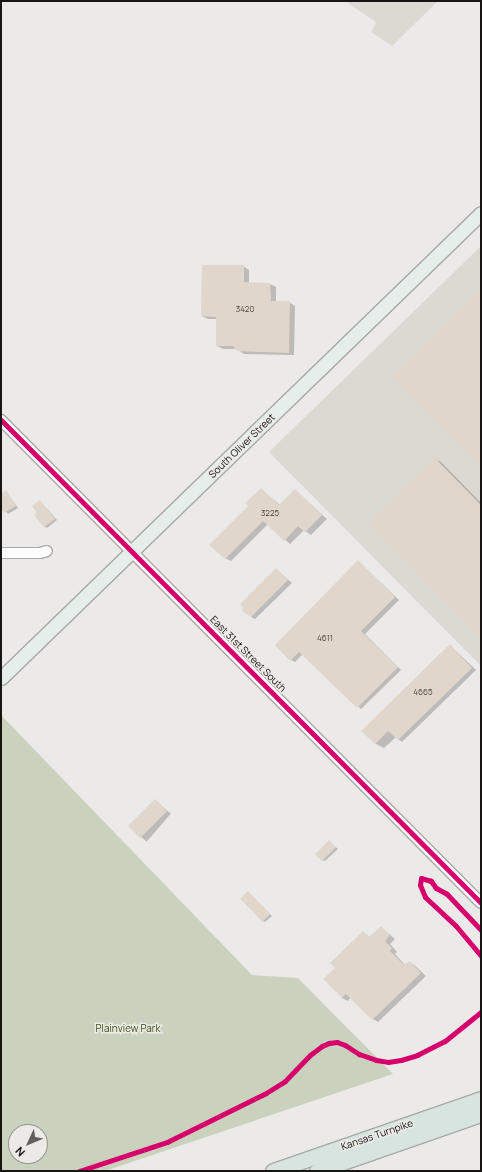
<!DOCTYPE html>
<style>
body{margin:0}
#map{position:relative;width:482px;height:1172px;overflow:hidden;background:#ebeae8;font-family:Manrope,sans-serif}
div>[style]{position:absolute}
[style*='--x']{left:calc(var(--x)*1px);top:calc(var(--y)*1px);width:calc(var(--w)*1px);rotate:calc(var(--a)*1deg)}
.built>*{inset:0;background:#dcd9d3}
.green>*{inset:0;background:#cad2bd}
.shadow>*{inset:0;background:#0003;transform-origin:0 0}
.building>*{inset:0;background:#e1d6cc;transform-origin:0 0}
.roads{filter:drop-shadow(1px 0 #a9a9a7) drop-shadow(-1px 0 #a9a9a7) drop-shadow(0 1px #a9a9a7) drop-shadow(0 -1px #a9a9a7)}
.minor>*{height:10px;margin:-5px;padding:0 5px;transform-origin:5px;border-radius:5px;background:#fcfcfc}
.major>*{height:13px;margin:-6.5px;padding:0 6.5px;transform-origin:6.5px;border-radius:6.5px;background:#e6eeeb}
.highway>*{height:15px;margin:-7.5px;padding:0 7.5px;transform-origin:7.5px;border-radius:7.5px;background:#d7e4e0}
.cycleway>*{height:5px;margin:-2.5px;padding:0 2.5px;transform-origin:2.5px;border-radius:2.5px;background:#d6006c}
span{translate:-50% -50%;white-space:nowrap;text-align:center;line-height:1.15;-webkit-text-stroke:3px #eceae7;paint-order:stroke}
.number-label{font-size:8px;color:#494542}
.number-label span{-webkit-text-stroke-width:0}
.street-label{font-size:10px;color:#161514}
.park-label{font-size:10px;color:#39500e}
.frame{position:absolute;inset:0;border:2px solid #161514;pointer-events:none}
.north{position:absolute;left:8px;top:1124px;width:40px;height:40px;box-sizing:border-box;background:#eceae7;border:1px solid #969593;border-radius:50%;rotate:226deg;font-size:11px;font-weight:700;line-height:16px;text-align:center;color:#161514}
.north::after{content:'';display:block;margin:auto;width:14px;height:18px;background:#61605e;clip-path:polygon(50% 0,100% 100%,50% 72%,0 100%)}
</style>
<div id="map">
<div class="built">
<i style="clip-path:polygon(348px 1px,438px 1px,392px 46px,371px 32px,376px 22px,349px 4px)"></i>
<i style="clip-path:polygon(481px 246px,481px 666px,269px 452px)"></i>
</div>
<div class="green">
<i style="clip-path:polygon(evenodd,1px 715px,252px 975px,298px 978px,393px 1074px,105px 1171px,1px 1171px,1px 715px,16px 1132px,40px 1132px,40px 1156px,16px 1156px,16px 1132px)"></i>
</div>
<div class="shadow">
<i style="clip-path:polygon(243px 266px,249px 270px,249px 283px,270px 284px,276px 287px,276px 302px,289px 302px,295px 306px,294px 355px,244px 354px,237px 349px,223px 349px,217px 346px,217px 319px,208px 319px,202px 316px)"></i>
<i style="clip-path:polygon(435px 459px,441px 462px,481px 503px,481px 636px)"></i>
<i style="clip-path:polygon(261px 489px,280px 505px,295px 490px,327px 519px,311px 535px,304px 530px,290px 544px,268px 524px,231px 561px,225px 558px,250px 506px)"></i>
<i style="clip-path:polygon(6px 492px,18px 508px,8px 514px,1px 506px,1px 495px)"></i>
<i style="clip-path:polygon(40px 501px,57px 520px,47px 528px,44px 526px,38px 513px)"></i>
<i style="clip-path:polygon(358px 561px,399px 600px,365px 634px,401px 670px,361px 709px,303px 654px,295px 662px,291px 660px)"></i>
<i style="clip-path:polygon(276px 569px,292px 583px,255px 619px,251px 617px)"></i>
<i style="clip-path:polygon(450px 645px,476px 670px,402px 742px,396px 737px,384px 748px,376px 744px,363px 731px)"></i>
<i style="left:155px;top:800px;width:21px;height:37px;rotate:41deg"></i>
<i style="clip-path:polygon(329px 841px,338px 849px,325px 861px,322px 860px)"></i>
<i style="clip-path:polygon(250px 894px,272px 916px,265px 922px,262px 921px)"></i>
<i style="clip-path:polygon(381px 927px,395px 939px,390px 944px,397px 952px,395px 954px,405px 965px,409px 962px,414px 965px,426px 976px,378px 1022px,373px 1019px,351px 997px,348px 1001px,342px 998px,336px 968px,363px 932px,371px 938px)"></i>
</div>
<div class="building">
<i style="clip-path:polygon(202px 265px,244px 265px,244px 282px,270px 283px,271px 301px,290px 301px,289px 353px,237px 351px,233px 346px,216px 346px,216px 317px,201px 316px)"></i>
<i style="clip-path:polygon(481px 290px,481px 465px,393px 377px)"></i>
<i style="clip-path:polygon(435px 458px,481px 505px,481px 638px,368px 523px)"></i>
<i style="clip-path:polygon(261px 488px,279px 505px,295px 489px,322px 515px,305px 532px,298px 526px,284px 541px,263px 521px,225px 559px,209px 545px,248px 506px,245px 503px)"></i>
<i style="clip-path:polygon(6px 490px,16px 506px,4px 513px,1px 508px,1px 494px)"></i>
<i style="clip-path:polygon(40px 500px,55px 519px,44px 527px,34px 515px,37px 513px,32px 506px)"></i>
<i style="clip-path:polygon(358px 560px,395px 597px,361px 631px,398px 667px,357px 708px,299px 652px,290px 661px,275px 645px)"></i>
<i style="clip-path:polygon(276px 568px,288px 580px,251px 617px,242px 611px,243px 608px,240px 604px)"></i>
<i style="clip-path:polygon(450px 644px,472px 668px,398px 740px,388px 731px,375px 744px,361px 731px)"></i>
<i style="left:155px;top:799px;width:17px;height:38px;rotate:45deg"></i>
<i style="left:329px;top:840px;width:10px;height:20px;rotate:45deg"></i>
<i style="left:248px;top:891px;width:32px;height:11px;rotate:46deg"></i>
<i style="clip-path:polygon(381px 926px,390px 935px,385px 941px,392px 948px,390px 951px,404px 965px,409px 961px,421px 973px,372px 1020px,346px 994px,342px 998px,323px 979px,335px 968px,330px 963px,363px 931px,369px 937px)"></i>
</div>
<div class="roads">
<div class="minor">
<i style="--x:1;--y:420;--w:681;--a:45.18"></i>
<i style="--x:1;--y:553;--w:39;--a:0"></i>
<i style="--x:40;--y:553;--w:7;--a:-16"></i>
</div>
<div class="major">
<i style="--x:1;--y:678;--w:668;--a:-44.09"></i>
</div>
<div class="highway">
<i style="--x:273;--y:1171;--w:220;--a:-19.1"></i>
<i style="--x:317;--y:1171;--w:174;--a:-19.2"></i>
</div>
</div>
<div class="cycleway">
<i style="--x:1;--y:420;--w:681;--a:45.18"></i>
<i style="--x:481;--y:930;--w:50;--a:-133.4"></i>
<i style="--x:447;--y:894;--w:13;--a:-151"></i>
<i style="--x:436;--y:888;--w:9;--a:-126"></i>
<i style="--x:431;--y:881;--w:10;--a:-163"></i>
<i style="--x:421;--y:878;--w:7;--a:98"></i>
<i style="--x:420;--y:885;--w:13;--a:67"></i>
<i style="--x:425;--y:897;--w:42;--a:43.1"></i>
<i style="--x:456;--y:926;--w:39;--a:50"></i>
<i style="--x:79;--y:1171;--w:93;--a:-18.2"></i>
<i style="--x:167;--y:1142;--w:110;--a:-26.3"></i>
<i style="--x:266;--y:1093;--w:22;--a:-32"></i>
<i style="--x:285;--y:1081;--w:36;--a:-46"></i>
<i style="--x:310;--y:1055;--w:15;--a:-37"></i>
<i style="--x:322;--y:1046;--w:8;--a:-23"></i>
<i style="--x:329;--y:1043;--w:8;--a:-7"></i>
<i style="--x:337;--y:1042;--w:9;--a:21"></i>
<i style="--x:345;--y:1045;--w:17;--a:33"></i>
<i style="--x:359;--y:1054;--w:18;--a:19"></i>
<i style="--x:376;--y:1060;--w:12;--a:9"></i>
<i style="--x:388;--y:1062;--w:13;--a:-9"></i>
<i style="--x:401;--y:1060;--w:17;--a:-17"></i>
<i style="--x:417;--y:1055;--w:31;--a:-27"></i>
<i style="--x:445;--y:1041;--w:46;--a:-38.9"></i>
</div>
<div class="number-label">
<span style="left:245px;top:309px">3420</span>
<span style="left:270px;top:513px">3225</span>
<span style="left:325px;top:638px">4611</span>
<span style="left:423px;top:692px">4665</span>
</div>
<div class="street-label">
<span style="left:242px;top:446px;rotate:-44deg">South Oliver Street</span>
<span style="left:248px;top:654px;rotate:45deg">East 31st Street South</span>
<span style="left:377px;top:1135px;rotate:-19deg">Kansas Turnpike</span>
</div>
<div class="park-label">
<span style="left:128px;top:1029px">Plainview Park</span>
</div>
<div class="frame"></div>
<div class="north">N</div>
</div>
